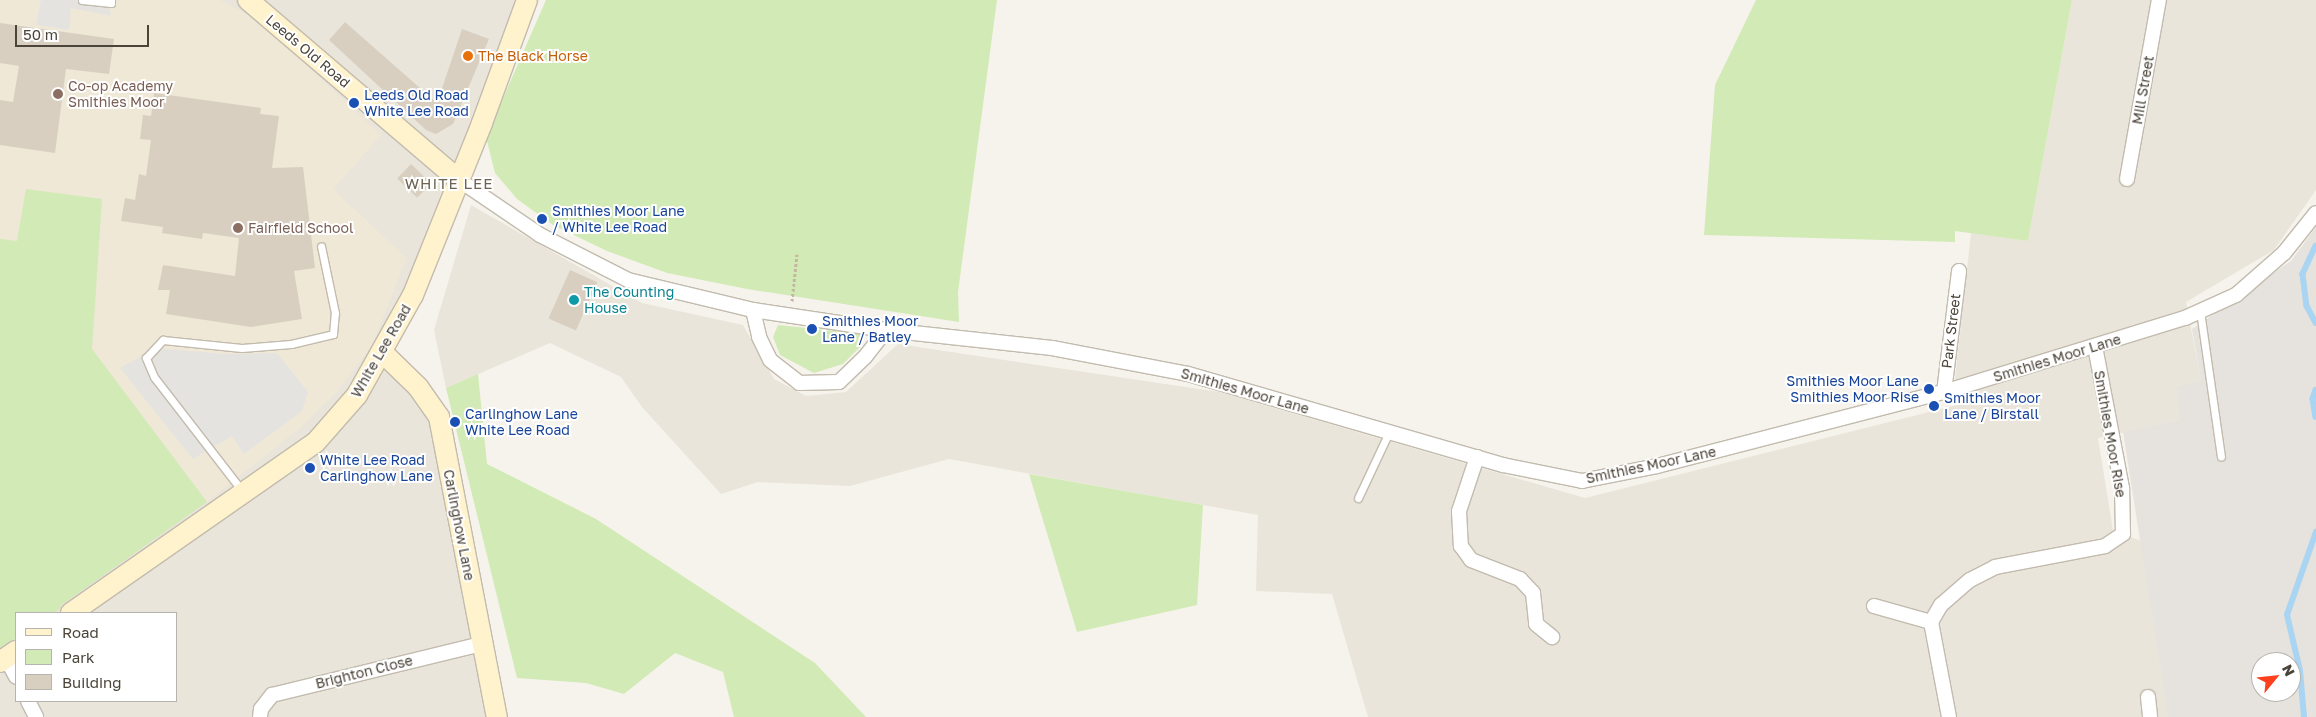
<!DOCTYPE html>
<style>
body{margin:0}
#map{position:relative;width:2316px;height:717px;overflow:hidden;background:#f6f3ec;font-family:"Golos Text",sans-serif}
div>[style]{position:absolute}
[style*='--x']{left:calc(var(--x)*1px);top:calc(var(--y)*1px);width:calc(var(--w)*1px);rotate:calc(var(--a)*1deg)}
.residential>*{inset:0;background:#eae5da}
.industrial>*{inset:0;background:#e6e2dd}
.education>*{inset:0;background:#efe8d6}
.green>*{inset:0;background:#d2eab5}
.parking>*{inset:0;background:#e5e3e0}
.stream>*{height:5.5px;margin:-2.75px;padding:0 2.75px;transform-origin:2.75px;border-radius:2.75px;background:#a9d4f2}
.building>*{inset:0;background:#d8cfc1;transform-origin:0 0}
.path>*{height:3px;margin-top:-1.5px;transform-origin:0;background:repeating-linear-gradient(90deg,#c4b79f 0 2.5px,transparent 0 5px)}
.roads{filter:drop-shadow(1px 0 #c2bbae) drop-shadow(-1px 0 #c2bbae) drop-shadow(0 1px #c2bbae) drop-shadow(0 -1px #c2bbae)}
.lane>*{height:7px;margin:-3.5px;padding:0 3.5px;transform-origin:3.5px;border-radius:3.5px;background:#fff}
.street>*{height:14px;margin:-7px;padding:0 7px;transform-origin:7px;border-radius:7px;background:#fff}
.secondary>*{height:20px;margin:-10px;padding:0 10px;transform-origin:10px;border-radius:10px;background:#fff3cd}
.dots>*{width:14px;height:14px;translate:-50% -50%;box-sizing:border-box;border:2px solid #fff;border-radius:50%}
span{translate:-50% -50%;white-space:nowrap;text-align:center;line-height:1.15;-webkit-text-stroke:4px #fff;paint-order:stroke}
.street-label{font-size:14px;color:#4b4439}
.food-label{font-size:14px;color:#c56008}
.left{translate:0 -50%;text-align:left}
.education-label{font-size:14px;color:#785e54}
.transit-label{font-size:14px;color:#164399}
.right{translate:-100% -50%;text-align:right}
.culture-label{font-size:14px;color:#0d838f}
.neighbourhood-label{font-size:15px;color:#6e6250;letter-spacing:1px}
.legend{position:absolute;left:15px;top:612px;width:162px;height:90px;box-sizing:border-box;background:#fff;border:1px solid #b7b4b0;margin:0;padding:6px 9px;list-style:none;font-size:15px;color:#4b4439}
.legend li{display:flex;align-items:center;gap:10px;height:25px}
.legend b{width:25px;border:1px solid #b7b4b0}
.north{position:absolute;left:2251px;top:652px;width:50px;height:50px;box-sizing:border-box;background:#fff;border:1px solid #b7b4b0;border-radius:50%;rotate:62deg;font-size:14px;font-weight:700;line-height:20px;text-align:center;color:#4b4439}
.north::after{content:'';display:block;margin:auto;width:18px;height:22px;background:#fc3f1d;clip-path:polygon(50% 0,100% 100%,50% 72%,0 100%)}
.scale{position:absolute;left:15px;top:25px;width:134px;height:22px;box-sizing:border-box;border:2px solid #4b4439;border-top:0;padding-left:6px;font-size:15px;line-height:18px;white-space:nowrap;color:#4b4439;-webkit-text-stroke:4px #fff;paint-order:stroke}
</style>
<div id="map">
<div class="residential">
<i style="clip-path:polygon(evenodd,0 0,526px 0,383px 353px,439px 417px,497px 717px,0 717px,0 0,16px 613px,176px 613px,176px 701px,16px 701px,16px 613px)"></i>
<i style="clip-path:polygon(2072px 0,2316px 0,2316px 190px,2274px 250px,2186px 302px,2201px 380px,2180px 420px,2098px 438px,2113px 530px,2141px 541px,2168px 717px,1368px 717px,1332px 594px,1256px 591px,1258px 515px,949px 459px,850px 486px,758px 482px,721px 494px,642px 407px,621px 377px,550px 343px,446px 388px,434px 330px,471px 205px,642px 303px,743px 325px,774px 379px,806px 396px,846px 392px,898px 344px,1219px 392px,1585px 498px,1965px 403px,1955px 378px,1971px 233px,2028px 241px)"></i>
</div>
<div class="industrial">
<i style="clip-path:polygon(evenodd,2316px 227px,2316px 717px,2168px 717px,2123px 432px,2180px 420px,2176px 388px,2201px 380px,2192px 329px,2291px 261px,2316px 227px,2261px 662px,2291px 662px,2291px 692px,2261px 692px,2261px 662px)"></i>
</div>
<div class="education">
<i style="clip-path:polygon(0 0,220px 0,259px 21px,381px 135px,333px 189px,406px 258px,372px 346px,335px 394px,302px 426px,207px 502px,92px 349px,102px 199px,17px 242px,0 239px)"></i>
</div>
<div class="green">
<i style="clip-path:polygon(546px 0,997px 0,958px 292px,959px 322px,747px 289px,667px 273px,607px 251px,553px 225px,517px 199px,495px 173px,486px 137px)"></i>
<i style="clip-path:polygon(1756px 0,2072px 0,2028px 241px,1955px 231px,1955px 242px,1704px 235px,1715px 85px)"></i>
<i style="clip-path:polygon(26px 189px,102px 199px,92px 349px,207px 502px,60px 606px,61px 608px,54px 613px,16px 613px,16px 638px,0 648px,0 239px,17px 241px)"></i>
<i style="clip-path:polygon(778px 325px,864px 334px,860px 347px,843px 364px,814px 373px,780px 355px,773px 337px)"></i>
<i style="clip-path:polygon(478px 374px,487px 464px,596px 519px,815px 663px,866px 717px,734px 717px,723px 672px,675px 653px,624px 694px,586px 683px,517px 678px,446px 388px)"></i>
<i style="clip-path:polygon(1029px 474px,1203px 505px,1197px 605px,1077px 632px)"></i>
</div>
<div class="parking">
<i style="clip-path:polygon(41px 0,108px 0,111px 16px,71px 8px,69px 30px,36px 25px)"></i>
<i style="clip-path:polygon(156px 348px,224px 354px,277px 353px,308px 392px,302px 411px,244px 454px,232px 436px,193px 459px,120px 368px)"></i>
</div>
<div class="stream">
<i style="--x:2316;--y:246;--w:31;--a:115"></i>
<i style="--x:2303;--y:274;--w:32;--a:83"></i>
<i style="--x:2307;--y:306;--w:19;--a:62"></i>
<i style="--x:2316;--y:390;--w:9;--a:108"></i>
<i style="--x:2313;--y:399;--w:18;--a:81"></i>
<i style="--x:2304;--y:717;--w:46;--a:-95"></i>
<i style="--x:2300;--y:671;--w:57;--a:-103.1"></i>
<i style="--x:2287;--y:615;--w:88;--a:-70.7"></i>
</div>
<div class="building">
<i style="clip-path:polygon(345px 22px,437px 103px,462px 29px,489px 39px,453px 124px,436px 134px,426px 130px,329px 40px)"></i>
<i style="clip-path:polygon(0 23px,114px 39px,109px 74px,66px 69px,55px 153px,0 145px,0 100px,13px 102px,19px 66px,0 63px)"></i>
<i style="clip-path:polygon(154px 93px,261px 108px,260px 114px,279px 116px,272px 168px,303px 167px,315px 268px,294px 271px,302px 319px,251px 327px,166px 314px,170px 290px,158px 290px,163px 265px,235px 276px,239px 238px,203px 233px,202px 239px,162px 233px,163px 227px,121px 221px,125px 198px,135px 200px,139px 174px,146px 176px,151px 140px,140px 139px,143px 115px,151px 116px)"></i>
<i style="left:411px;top:164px;width:28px;height:20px;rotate:44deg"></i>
<i style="left:570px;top:270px;width:30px;height:53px;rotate:24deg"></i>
</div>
<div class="path">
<i style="--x:792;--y:301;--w:47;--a:-83.9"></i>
</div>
<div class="roads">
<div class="lane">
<i style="--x:82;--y:0;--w:29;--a:6"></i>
<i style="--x:111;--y:3;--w:3;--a:-90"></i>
<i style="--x:2200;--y:311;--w:147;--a:81.8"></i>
<i style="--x:243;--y:492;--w:145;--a:-127.7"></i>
<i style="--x:154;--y:377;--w:21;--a:-113"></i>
<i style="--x:146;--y:358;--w:25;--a:-47"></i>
<i style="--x:163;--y:340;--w:79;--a:5.8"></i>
<i style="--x:242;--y:348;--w:49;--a:-4.7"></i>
<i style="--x:291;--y:344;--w:43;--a:-13.4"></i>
<i style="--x:333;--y:334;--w:21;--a:-85"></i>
<i style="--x:335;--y:313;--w:68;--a:-101.8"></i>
<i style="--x:1358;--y:498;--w:73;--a:-64.8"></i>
</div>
<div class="street">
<i style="--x:2127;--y:179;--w:182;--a:-79.9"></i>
<i style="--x:459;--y:180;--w:98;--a:34.2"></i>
<i style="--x:540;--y:235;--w:99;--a:27.1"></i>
<i style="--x:628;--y:280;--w:129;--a:13.5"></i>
<i style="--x:753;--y:310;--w:134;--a:8.6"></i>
<i style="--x:886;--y:330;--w:167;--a:6.2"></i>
<i style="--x:1052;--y:348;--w:138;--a:10.8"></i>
<i style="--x:1188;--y:374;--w:328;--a:16.1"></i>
<i style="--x:1503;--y:465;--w:81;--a:11.4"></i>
<i style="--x:1582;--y:481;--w:76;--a:-11.3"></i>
<i style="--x:1657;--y:466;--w:296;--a:-14.5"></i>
<i style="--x:1944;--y:392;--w:252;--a:-17.1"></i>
<i style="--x:2185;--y:318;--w:56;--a:-24.3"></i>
<i style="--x:2236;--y:295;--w:64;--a:-41.2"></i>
<i style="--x:2284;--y:253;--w:51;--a:-51.3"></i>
<i style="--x:753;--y:310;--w:28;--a:77"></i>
<i style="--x:759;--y:337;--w:25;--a:64"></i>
<i style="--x:770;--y:360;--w:37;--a:38"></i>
<i style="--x:799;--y:383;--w:40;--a:-1.4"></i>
<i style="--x:839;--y:382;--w:36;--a:-44"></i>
<i style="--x:865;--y:357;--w:34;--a:-52"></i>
<i style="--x:1944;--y:392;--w:122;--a:-82.9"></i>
<i style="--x:1477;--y:457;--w:57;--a:108.4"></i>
<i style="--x:1459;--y:511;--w:35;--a:87"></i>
<i style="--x:1461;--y:546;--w:17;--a:54"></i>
<i style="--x:1471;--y:560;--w:53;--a:21.2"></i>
<i style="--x:1520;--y:579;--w:19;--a:47"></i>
<i style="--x:1533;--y:593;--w:31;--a:84"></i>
<i style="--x:1536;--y:624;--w:21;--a:39"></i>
<i style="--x:1874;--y:606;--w:59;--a:15.7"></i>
<i style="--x:6;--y:658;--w:21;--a:62"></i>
<i style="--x:2148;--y:697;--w:20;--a:84"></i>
<i style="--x:28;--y:701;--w:18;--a:63"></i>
<i style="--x:260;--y:717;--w:8;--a:-83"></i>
<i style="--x:261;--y:709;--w:18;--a:-52"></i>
<i style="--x:272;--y:695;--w:215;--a:-13.7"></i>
<i style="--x:1949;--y:717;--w:97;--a:-100.7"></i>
<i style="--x:1931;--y:622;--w:20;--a:-60"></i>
<i style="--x:1941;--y:605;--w:38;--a:-41"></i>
<i style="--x:1970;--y:580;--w:28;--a:-27"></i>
<i style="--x:1995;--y:567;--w:112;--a:-10.8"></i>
<i style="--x:2105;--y:546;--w:22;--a:-34"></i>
<i style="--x:2123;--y:534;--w:46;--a:-91.2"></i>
<i style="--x:2122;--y:488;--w:144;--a:-100.8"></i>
</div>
<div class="secondary">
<i style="--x:248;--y:0;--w:277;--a:40.5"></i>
<i style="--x:383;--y:353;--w:49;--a:44.2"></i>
<i style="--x:418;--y:387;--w:37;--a:55"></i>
<i style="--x:439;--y:417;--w:306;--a:79.1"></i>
<i style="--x:71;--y:613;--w:297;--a:-34.9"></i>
<i style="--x:315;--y:443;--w:64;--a:-48.8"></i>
<i style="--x:357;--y:395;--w:115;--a:-60.8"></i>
<i style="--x:413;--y:295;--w:185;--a:-68.1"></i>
<i style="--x:482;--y:123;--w:131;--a:-69.9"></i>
<i style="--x:0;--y:662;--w:19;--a:-35"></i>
</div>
</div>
<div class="dots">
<i style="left:468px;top:56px;background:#e8710a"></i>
<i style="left:58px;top:94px;background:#8d6e63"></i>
<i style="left:354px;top:103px;background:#1a4fb4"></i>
<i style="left:542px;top:219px;background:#1a4fb4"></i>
<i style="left:238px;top:228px;background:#8d6e63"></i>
<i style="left:574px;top:300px;background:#0f9aa8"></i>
<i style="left:812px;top:329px;background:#1a4fb4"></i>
<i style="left:1929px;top:389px;background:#1a4fb4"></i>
<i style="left:1934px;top:406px;background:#1a4fb4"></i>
<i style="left:455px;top:422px;background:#1a4fb4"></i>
<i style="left:310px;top:468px;background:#1a4fb4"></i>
</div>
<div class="street-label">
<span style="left:308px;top:51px;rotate:40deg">Leeds Old Road</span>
<span style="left:2143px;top:90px;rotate:-80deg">Mill Street</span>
<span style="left:1951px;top:331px;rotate:-83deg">Park Street</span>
<span style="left:381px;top:351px;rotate:-60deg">White Lee Road</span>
<span style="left:2057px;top:358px;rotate:-17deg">Smithies Moor Lane</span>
<span style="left:1245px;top:391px;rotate:16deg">Smithies Moor Lane</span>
<span style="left:2110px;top:434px;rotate:80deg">Smithies Moor Rise</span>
<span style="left:1651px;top:465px;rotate:-12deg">Smithies Moor Lane</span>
<span style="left:459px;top:525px;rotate:79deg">Carlinghow Lane</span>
<span style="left:364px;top:672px;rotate:-14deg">Brighton Close</span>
</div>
<div class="food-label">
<span class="left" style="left:478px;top:56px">The Black Horse</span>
</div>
<div class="education-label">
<span class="left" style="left:68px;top:94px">Co-op Academy<br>Smithies Moor</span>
<span class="left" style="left:248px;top:228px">Fairfield School</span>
</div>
<div class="transit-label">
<span class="left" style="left:364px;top:103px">Leeds Old Road<br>White Lee Road</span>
<span class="left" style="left:552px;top:219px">Smithies Moor Lane<br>/ White Lee Road</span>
<span class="left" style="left:822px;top:329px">Smithies Moor<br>Lane / Batley</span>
<span class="right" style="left:1919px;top:389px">Smithies Moor Lane<br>Smithies Moor Rise</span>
<span class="left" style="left:1944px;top:406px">Smithies Moor<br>Lane / Birstall</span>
<span class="left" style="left:465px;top:422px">Carlinghow Lane<br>White Lee Road</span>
<span class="left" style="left:320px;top:468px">White Lee Road<br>Carlinghow Lane</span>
</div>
<div class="culture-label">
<span class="left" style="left:584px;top:300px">The Counting<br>House</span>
</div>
<div class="neighbourhood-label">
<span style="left:449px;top:184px">WHITE LEE</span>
</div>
<ul class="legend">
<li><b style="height:6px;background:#fff3cd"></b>Road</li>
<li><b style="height:14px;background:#d2eab5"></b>Park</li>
<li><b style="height:14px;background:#d8cfc1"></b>Building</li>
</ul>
<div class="north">N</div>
<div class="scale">50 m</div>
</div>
